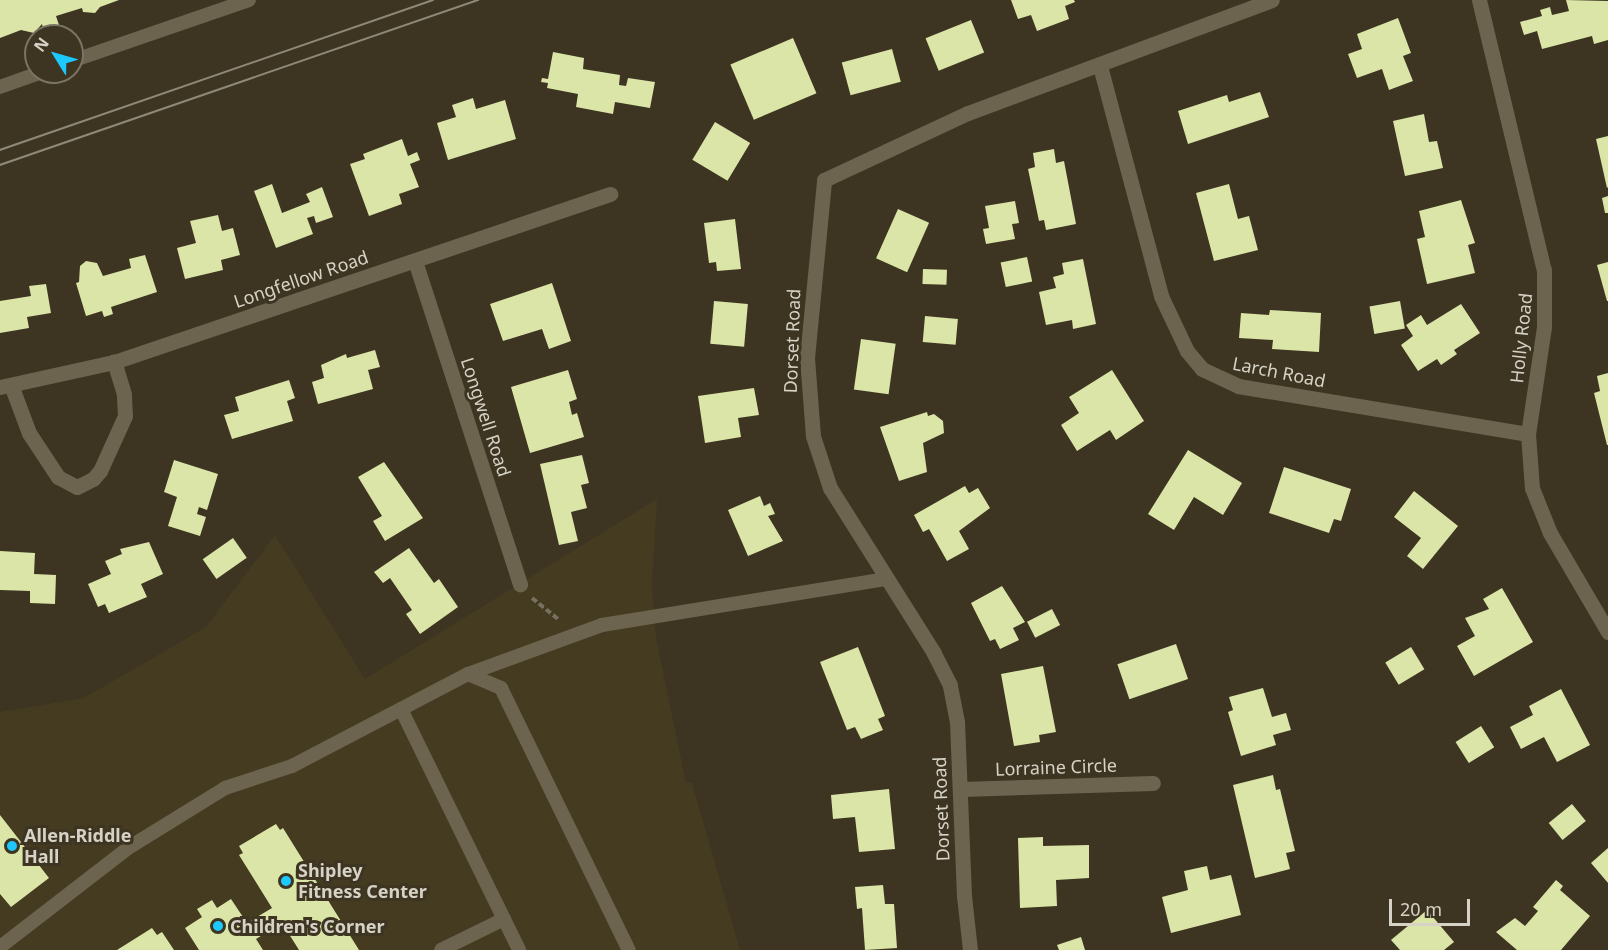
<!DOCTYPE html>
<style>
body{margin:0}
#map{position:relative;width:1608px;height:950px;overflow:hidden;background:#3d3522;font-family:"Noto Sans",sans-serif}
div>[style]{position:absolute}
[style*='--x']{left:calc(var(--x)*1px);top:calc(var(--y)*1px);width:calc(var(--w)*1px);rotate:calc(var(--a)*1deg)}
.built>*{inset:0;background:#453b21}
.building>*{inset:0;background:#dae5a7;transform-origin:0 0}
.path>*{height:4px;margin-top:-2px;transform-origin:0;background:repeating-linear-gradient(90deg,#76705f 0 6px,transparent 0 9px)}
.service>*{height:14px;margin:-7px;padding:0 7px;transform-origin:7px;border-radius:7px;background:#6d6450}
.minor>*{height:15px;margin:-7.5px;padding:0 7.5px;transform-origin:7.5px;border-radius:7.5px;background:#6d6450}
.tram>*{height:1.5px;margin:-0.75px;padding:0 0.75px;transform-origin:0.75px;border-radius:0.75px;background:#8e8879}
.dots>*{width:16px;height:16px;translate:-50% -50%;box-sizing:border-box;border:3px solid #3d3522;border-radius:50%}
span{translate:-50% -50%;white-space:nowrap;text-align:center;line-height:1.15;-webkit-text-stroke:6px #3d3522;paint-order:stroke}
.street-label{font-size:18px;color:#d6d2c6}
.poi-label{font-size:18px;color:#d6d2c6;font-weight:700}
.left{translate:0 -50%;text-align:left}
.north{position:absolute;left:24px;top:24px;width:60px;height:60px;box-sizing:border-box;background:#3d3522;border:2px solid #7a7464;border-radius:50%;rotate:307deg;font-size:16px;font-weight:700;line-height:24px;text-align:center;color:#d6d2c6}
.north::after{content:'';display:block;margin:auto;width:21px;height:27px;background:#1dc9fc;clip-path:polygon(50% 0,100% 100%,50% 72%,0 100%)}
.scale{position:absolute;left:1389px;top:899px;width:81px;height:27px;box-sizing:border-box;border:3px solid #d6d2c6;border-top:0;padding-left:8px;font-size:18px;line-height:21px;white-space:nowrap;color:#d6d2c6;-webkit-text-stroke:4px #3d3522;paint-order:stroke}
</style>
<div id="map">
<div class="built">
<i style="clip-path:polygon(657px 499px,652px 585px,656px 638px,686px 783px,692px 783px,740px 950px,0 950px,0 712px,84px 698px,206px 627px,275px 535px,365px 679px)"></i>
</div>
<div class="building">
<i style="clip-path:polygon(0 0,119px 0,100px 7px,95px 13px,83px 12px,82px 8px,56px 16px,60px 28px,44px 33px,42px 24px,34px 33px,21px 30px,0 38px)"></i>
<i style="clip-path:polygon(1011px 0,1074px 0,1075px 2px,1065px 6px,1069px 19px,1037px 31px,1031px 15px,1018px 19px)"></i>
<i style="clip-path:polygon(1566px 0,1608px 1px,1608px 40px,1594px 44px,1592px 36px,1542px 49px,1537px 31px,1524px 35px,1520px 22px,1542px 16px,1540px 10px,1550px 7px,1552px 15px,1569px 11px)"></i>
<i style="clip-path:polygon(1398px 18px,1411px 53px,1403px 56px,1413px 81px,1389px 90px,1382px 69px,1357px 78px,1348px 54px,1362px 49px,1357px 34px)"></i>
<i style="left:971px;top:20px;width:35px;height:49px;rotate:68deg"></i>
<i style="left:793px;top:38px;width:60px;height:68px;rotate:67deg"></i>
<i style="left:892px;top:49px;width:34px;height:52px;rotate:75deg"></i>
<i style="clip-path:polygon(553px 52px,584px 58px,583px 69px,620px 75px,619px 85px,626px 86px,628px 78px,655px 82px,650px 108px,615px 102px,613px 114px,576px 107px,578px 94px,547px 88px,548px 83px,541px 82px,542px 78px,548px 79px)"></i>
<i style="clip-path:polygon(1260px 92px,1269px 117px,1188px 144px,1178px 111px,1227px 95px,1229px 102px)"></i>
<i style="clip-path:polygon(473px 98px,476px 109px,505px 100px,516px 139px,448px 160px,437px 123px,456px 117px,452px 105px)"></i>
<i style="clip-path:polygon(1424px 114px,1429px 142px,1437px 141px,1443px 168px,1405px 176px,1393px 121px)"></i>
<i style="left:715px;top:122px;width:41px;height:44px;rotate:31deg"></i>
<i style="clip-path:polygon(1608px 136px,1608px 187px,1607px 188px,1596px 139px)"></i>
<i style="clip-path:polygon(402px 139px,408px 156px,417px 152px,420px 160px,410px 164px,419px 187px,399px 194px,402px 204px,369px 216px,350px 164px,365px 159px,363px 154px)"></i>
<i style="clip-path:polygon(1054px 149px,1056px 163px,1064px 161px,1076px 224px,1046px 230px,1044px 220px,1039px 221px,1028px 169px,1035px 167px,1033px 153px)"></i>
<i style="clip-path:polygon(272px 184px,282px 213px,310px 202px,306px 194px,322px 187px,333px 217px,316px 223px,314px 216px,307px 218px,313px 234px,276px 248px,254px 191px)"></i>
<i style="clip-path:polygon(1229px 184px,1238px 219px,1249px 216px,1258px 250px,1214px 261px,1196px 193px)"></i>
<i style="clip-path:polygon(1608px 196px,1608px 213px,1605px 213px,1602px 198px)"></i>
<i style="clip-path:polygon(1461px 200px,1475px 243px,1468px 245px,1475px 273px,1427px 284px,1417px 239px,1425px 237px,1419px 211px)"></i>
<i style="clip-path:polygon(1015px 201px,1019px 223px,1012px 224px,1015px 239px,986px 244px,983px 229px,989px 228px,985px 206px)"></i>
<i style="left:898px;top:209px;width:34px;height:54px;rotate:24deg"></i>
<i style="clip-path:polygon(218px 215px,222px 231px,233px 228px,240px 255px,221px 260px,223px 270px,185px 279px,177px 248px,196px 243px,190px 221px)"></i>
<i style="clip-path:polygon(735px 219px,741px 269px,717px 271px,716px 262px,709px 263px,704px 223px)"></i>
<i style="clip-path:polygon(145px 255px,157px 292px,111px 307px,113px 314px,104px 317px,102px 311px,86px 316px,76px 283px,79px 282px,80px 266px,86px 261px,97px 263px,103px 276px,131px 268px,129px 259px)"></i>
<i style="left:1027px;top:257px;width:25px;height:27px;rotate:78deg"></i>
<i style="clip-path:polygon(1083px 259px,1096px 324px,1073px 329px,1072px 320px,1046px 325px,1039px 292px,1056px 288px,1053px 277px,1064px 274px,1062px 263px)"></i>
<i style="clip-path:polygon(1608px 262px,1608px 301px,1607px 301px,1597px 265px)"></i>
<i style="left:923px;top:269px;width:24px;height:15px;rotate:2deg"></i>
<i style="clip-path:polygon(552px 283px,571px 341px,549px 349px,542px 329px,503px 341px,490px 304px)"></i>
<i style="clip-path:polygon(46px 284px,51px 313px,27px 317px,29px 328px,0 333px,0 301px,31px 296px,29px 286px)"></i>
<i style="left:714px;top:301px;width:34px;height:43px;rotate:5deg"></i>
<i style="left:1400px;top:301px;width:28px;height:31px;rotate:80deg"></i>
<i style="clip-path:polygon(1461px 304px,1480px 333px,1454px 350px,1457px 354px,1441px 365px,1437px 359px,1418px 371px,1401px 345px,1413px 336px,1406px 325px,1421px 315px,1427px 325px)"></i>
<i style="clip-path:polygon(1270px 310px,1321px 313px,1319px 352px,1272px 349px,1273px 340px,1239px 338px,1241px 313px,1269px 315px)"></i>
<i style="left:925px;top:316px;width:33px;height:26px;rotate:5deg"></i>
<i style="left:861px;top:339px;width:35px;height:51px;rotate:8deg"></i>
<i style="clip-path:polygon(375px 350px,380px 367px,368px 370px,373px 389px,318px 404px,312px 382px,324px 378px,321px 365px,346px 354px,347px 358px)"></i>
<i style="clip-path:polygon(568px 370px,577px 399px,569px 402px,572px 415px,577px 413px,584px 437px,530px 453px,511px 387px)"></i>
<i style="clip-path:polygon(1112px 370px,1144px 421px,1116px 440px,1110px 430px,1077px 451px,1061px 425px,1079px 413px,1069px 397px)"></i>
<i style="clip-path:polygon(1608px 373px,1608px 445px,1607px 445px,1594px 393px,1600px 391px,1597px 376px)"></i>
<i style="clip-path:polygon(289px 380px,295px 398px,287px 401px,293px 421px,232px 439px,224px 415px,239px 411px,235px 397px)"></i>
<i style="clip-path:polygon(754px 388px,759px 415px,738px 418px,741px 437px,705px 443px,698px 396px)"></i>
<i style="clip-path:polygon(927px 412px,928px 416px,934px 414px,943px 421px,944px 433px,923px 443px,927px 472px,899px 481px,880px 427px)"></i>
<i style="clip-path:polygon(1188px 450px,1242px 483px,1223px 515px,1194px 497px,1174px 530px,1148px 514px)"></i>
<i style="clip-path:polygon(582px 455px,589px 483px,581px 485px,587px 508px,571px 512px,578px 541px,559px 545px,540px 464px)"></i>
<i style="clip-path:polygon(174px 460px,218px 474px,207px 510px,199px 507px,197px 514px,206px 517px,200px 536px,168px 526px,177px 497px,164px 492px)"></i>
<i style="clip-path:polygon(384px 462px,423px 518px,385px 541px,373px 521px,382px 516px,358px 477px)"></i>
<i style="clip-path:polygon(1284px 467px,1351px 489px,1341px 521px,1334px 519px,1329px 533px,1269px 513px)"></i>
<i style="clip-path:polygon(965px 486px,969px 493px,978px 488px,990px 508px,959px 531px,969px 549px,947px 561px,929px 529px,923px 532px,914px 515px)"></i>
<i style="clip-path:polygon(1414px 491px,1458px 526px,1423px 569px,1407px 556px,1421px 538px,1394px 517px)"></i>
<i style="clip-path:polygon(760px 496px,764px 506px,770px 503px,775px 514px,768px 516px,783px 541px,748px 556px,728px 510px)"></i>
<i style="left:233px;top:538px;width:24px;height:37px;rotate:55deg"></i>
<i style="clip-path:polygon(149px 542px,163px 574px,141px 584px,147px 597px,109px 613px,105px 604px,98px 607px,88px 584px,111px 574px,105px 561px,122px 554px,120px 549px)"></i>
<i style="clip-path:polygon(409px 548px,434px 583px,439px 579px,458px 607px,420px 634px,406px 614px,412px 610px,390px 578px,383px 583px,374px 572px)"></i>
<i style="clip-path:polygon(0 551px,35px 553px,34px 574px,56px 575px,55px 604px,30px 603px,30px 591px,0 590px)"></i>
<i style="clip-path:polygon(1002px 586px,1025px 622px,1013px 628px,1019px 640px,1000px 649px,995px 639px,990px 641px,971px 603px)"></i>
<i style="clip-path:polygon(1502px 588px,1533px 642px,1474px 676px,1457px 646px,1475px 636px,1465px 618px,1489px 609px,1483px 599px)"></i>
<i style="left:1052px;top:609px;width:18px;height:28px;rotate:63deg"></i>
<i style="left:1176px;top:644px;width:37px;height:62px;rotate:71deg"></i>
<i style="clip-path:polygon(858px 647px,885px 716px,878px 719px,883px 730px,861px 739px,855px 727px,847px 730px,820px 662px)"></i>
<i style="left:1411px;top:647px;width:26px;height:30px;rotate:59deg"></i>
<i style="clip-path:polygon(1043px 666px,1056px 732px,1039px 735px,1040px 742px,1014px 746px,1001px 674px)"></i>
<i style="clip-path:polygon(1263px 688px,1272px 717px,1286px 713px,1291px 730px,1273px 735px,1276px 745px,1241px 756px,1228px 712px,1233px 710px,1229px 697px)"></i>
<i style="clip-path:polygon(1561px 689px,1590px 745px,1557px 762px,1544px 737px,1521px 749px,1510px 727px,1533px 715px,1529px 706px)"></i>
<i style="left:1481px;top:726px;width:25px;height:30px;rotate:58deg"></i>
<i style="clip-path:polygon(1273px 775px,1276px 790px,1280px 789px,1295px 851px,1286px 853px,1290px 869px,1255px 878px,1233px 785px)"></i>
<i style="clip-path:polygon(889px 789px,895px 849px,859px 852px,855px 817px,833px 819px,831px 795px)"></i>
<i style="left:1572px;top:804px;width:22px;height:30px;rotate:51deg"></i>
<i style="clip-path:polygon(0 815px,49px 878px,11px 907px,0 894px)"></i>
<i style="clip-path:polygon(276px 824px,280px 830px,283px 828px,359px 950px,299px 950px,282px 923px,256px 939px,263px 950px,199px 950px,185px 928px,202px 917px,197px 909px,212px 900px,217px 908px,231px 899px,247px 923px,272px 908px,239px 855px,243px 853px,239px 846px)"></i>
<i style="clip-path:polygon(1043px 837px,1043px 846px,1089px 845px,1089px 878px,1056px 880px,1057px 906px,1020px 908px,1018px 838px)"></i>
<i style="clip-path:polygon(1608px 848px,1608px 883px,1591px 863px)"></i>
<i style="clip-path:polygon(1207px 866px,1210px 880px,1231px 875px,1241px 915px,1171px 933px,1162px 897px,1188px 890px,1184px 871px)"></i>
<i style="clip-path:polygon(1556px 880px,1563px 886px,1560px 890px,1590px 916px,1561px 950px,1517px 950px,1496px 932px,1515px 918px,1525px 926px,1538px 911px,1533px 907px)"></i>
<i style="clip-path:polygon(883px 885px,885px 904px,894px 904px,897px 948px,865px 950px,862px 908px,857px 909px,855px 887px)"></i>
<i style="clip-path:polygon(1427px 910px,1454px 942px,1444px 950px,1400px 950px,1391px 940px)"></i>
<i style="clip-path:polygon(152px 928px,157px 935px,162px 932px,174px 950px,117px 950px)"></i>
<i style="clip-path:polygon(1081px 937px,1085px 950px,1059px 950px,1057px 945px)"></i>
</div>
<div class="path">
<i style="--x:532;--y:598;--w:35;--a:39"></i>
</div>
<div class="service">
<i style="--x:72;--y:61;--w:187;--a:-19"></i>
<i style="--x:0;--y:87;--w:45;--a:-19.7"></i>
<i style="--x:468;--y:674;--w:143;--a:-20.1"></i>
<i style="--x:602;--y:625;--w:287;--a:-9.2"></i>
<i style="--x:401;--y:709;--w:76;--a:-27.6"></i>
<i style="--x:468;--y:674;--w:36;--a:23"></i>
<i style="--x:501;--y:688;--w:292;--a:64"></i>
<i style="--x:504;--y:919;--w:34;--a:64"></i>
<i style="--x:0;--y:947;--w:162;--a:-37.7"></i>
<i style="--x:128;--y:848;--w:114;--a:-31.7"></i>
<i style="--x:225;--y:788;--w:71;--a:-18.2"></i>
<i style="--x:292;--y:766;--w:123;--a:-27.6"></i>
<i style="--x:401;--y:709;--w:234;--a:63.9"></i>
<i style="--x:504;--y:919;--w:70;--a:153.8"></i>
</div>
<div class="minor">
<i style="--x:1479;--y:0;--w:278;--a:76.5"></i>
<i style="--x:1544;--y:270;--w:57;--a:90"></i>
<i style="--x:1544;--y:327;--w:108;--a:98.5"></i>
<i style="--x:1528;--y:434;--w:54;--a:85.8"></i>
<i style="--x:1532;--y:488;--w:48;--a:68.2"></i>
<i style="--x:1550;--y:533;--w:115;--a:59.6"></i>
<i style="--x:1100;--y:66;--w:238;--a:75.1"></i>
<i style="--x:1161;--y:296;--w:61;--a:64.7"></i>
<i style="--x:1187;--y:351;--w:23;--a:50"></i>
<i style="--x:1202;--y:369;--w:40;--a:25"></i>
<i style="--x:1238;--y:386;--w:294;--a:9.4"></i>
<i style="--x:415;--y:261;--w:340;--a:72"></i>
<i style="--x:11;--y:385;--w:51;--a:69.4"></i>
<i style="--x:29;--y:433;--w:53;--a:56.6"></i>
<i style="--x:58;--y:477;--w:21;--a:28"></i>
<i style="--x:77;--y:487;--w:18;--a:-27"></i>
<i style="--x:93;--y:479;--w:11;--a:-49"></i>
<i style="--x:100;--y:471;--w:60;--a:-65.6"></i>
<i style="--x:125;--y:416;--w:22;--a:-93"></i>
<i style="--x:124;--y:394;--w:34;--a:-107"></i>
<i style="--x:0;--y:387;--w:117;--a:-12.4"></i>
<i style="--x:114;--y:362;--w:524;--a:-18.71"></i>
<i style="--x:961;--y:789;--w:192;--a:-1.8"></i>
<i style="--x:970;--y:950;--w:54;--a:-96.3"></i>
<i style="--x:964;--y:896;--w:174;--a:-92.3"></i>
<i style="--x:957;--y:722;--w:38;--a:-101"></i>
<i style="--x:950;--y:685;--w:36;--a:-117"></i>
<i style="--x:934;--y:653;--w:195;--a:-122.2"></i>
<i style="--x:830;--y:488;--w:55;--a:-108.1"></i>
<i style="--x:813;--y:436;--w:78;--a:-94.4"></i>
<i style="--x:807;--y:358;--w:179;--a:-84.5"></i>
<i style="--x:824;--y:180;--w:159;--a:-25"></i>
<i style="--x:968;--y:113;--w:324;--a:-20.4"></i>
</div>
<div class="tram">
<i style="--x:0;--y:150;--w:458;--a:-19.1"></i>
<i style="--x:0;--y:165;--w:506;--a:-19.04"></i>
</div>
<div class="dots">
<i style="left:12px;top:846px;background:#1dc9fc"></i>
<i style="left:286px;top:881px;background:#1dc9fc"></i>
<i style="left:218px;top:926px;background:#1dc9fc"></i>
</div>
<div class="street-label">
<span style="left:301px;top:279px;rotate:-19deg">Longfellow Road</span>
<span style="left:1521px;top:338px;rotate:-84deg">Holly Road</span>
<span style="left:792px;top:341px;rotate:-88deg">Dorset Road</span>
<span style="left:1279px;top:372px;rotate:11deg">Larch Road</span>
<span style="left:486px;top:417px;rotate:72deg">Longwell Road</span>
<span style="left:1056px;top:767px;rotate:-2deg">Lorraine Circle</span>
<span style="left:941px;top:809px;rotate:-92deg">Dorset Road</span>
</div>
<div class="poi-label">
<span class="left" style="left:24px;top:846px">Allen-Riddle<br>Hall</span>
<span class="left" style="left:298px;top:881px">Shipley<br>Fitness Center</span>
<span class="left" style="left:230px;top:926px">Children's Corner</span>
</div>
<div class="north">N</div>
<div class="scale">20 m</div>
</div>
